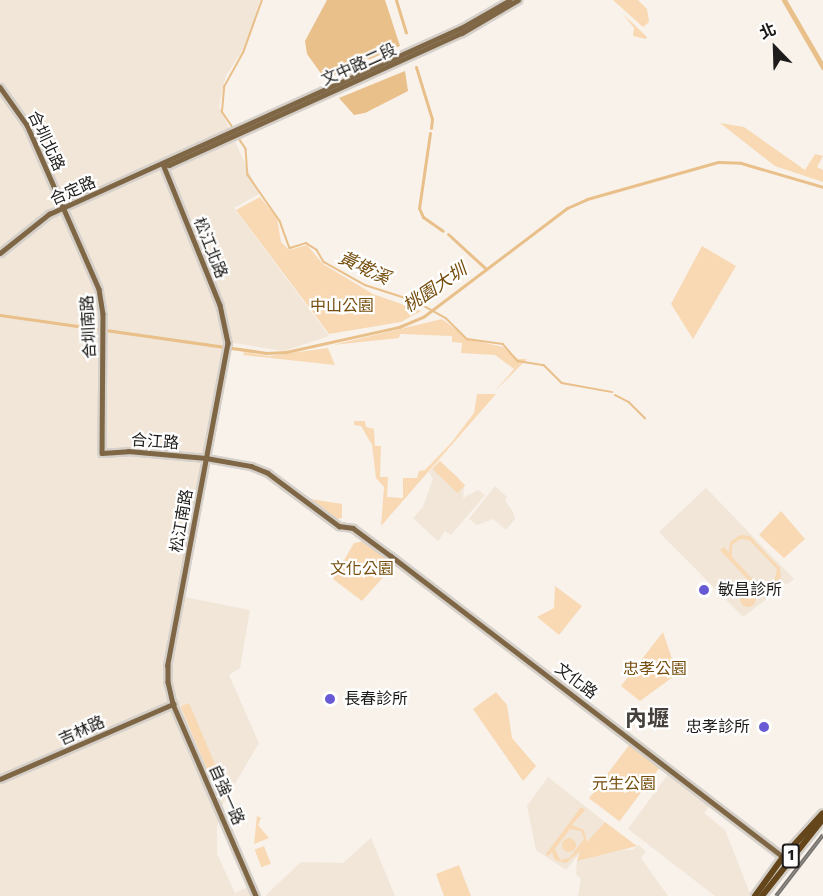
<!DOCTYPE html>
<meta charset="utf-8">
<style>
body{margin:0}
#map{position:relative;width:823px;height:896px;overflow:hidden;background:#f8f2eb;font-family:"Work Sans","Noto Sans TC",sans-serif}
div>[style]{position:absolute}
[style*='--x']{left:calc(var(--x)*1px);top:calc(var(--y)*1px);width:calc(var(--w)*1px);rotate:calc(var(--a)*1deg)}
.built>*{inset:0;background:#f1e6d8}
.green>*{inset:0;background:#f8d9b3;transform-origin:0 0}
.round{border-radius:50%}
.water>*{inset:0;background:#e9bf8a}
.stream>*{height:1.5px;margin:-0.75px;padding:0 0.75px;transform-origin:0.75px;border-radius:0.75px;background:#e9bf8a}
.canal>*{height:3px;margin:-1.5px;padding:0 1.5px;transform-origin:1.5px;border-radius:1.5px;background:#e9bf8a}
.river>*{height:5px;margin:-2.5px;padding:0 2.5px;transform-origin:2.5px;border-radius:2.5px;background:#e9bf8a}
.roads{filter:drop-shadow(2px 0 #d5d0ca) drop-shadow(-2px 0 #d5d0ca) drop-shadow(0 2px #d5d0ca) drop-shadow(0 -2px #d5d0ca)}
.secondary>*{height:4.5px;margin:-2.25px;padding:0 2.25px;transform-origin:2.25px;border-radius:2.25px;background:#7f6645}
.primary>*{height:6px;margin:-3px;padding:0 3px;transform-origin:3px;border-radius:3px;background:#64461a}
.rail>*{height:4px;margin-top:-2px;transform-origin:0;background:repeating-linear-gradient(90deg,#fff 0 4.5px,#787571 0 9px);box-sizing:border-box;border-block:2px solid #787571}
.dots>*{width:16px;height:16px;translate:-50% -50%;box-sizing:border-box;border:3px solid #fff;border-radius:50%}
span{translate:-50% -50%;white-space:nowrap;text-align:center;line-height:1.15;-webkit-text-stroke:4.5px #fff;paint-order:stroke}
.shield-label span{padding:2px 4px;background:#fff;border:2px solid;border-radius:4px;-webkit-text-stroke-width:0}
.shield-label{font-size:15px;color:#1e1c1a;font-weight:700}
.street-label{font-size:16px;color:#1e1c1a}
.park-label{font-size:16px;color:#754d0c}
.poi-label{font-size:16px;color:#1e1c1a}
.left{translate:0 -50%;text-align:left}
.right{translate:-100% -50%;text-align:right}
.water-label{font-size:18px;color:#764e0d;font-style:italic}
.district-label{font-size:22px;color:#45403b;font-weight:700}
.north{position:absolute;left:745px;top:18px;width:60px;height:60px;-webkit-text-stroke:4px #fff;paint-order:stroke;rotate:337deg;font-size:16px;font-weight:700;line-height:24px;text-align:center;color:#1e1c1a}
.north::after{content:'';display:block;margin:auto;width:21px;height:27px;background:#1e1c1a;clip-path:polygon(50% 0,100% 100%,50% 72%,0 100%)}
</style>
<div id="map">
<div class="built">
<i style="clip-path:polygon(0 0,260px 0,247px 44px,226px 75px,219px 106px,259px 194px,234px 208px,329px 336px,284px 351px,233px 343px,184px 597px,250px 610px,240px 668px,229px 675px,259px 743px,223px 804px,217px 827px,217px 854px,235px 893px,248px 887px,252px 896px,0 896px)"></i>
<i style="clip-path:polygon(439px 461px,458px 477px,464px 488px,463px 498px,478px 490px,485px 495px,451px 535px,445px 531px,438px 541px,413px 518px,423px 507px,433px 479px,429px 472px)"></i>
<i style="clip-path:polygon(495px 486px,507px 497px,505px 500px,513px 512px,515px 519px,506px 530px,493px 519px,477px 525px,469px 519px)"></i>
<i style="clip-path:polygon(706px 488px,794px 579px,786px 585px,781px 581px,774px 587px,777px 591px,743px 617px,659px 532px)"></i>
<i style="clip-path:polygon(669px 773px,711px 804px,704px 813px,725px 830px,751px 896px,715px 896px,628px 829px)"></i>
<i style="clip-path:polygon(548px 777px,605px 822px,566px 870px,536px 850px,527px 806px)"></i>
<i style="clip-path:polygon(371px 838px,395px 896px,265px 896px,301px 862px,343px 863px)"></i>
<i style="clip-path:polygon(639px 845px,646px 852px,641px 858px,668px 896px,578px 896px,581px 879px,576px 874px,577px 861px,614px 849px,632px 850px)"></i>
</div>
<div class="green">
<i style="clip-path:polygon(613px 0,638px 0,647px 9px,649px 22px,643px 27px)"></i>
<i style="clip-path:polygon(623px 14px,647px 37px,646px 39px,633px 36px,634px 28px)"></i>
<i style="clip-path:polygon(720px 123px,744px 127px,805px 170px,815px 154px,823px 156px,817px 167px,823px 170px,823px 182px,775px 166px)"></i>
<i style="clip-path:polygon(260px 197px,277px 218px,281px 242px,289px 250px,307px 245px,323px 264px,373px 294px,421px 311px,401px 322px,329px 334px,236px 210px)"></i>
<i style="clip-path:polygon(702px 246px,736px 266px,693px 339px,671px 304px)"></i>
<i style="clip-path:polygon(442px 319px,468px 339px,503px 347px,518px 359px,527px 359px,495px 391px,514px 369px,495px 355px,461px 353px,462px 343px,452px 342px,452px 336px,400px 334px,399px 338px,333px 345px)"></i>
<i style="clip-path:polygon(328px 348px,335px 365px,243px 355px,244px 352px,269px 356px)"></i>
<i style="clip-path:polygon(477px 394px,496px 394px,381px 526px,384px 487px,376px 478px,372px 445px,361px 426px,354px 425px,354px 421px,365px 421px,366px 427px,374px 429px,375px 446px,381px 446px,380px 477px,388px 477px,387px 497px,403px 498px,403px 478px,417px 478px,419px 471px,425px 470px,451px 443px,474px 413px)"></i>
<i style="left:440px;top:461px;width:35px;height:11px;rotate:44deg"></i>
<i style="clip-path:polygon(304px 498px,342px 504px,342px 518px,335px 519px)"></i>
<i style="clip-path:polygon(781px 511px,805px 539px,784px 558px,759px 535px)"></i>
<i style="clip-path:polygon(evenodd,740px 535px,750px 536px,780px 568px,781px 578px,763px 590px,768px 596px,765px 598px,720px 550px,724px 547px,729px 552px,730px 542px,740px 535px,740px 539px,749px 540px,777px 569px,774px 582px,758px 585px,732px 557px,732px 545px,740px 539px)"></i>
<i style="clip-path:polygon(364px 541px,394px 565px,362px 601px,333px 579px,354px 543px)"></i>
<i style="clip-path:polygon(555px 586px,582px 606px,559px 635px,537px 617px,554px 608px)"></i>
<i class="round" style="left:740px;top:591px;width:16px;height:16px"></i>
<i style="clip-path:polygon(663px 632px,677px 674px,640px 701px,621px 686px)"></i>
<i style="clip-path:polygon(496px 692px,507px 705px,512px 738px,536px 766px,523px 781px,473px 709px)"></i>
<i style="left:189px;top:703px;width:87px;height:9px;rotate:67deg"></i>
<i style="left:630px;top:744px;width:38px;height:68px;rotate:37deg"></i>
<i style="clip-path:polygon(evenodd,581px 807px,585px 810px,572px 825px,584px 830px,587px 842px,605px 822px,637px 846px,577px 861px,580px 851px,566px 863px,555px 860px,552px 852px,548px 856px,546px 854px,581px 807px,570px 829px,581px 831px,584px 839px,569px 858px,560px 860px,555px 849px,570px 829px)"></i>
<i style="clip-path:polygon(257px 816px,261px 818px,258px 825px,269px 838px,254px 844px)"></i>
<i class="round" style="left:562px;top:838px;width:14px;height:14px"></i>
<i style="left:264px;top:846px;width:19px;height:10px;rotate:69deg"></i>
<i style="clip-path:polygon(459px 865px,471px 896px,444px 896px,436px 874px)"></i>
</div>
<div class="water">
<i style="clip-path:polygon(327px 0,385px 0,400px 46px,325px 79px,307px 54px,305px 41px)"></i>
<i style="clip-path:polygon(405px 71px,408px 91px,365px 113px,354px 115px,339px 98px)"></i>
</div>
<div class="stream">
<i style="--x:234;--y:130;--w:22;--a:-124"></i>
<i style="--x:222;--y:112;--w:25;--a:-85"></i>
<i style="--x:224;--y:87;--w:39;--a:-61"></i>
<i style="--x:243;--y:53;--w:56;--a:-70.3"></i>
<i style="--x:238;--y:137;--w:14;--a:56"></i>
<i style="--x:246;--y:149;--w:26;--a:86"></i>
<i style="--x:248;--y:175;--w:56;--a:55.2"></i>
<i style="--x:280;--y:221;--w:29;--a:70"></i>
<i style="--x:290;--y:248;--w:17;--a:-17"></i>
<i style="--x:306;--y:243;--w:13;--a:32"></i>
<i style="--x:317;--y:250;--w:14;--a:60"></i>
<i style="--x:324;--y:262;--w:47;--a:29.3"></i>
<i style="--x:365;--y:285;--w:52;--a:17.7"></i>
<i style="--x:415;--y:301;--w:35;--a:29"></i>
<i style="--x:446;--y:318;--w:30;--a:45"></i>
<i style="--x:467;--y:339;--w:36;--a:8"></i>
<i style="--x:503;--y:344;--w:23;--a:49"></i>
<i style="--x:518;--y:361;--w:26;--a:9"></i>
<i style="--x:544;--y:365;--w:25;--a:45"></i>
<i style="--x:562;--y:383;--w:51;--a:10.2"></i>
<i style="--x:615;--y:395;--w:16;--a:27"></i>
<i style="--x:629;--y:402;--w:23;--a:45"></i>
</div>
<div class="canal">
<i style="--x:396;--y:0;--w:34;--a:73"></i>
<i style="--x:416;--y:67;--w:54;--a:72.9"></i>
<i style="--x:432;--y:119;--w:9;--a:96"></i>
<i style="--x:430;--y:133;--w:76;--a:98.3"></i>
<i style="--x:419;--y:208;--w:10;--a:66"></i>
<i style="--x:423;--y:217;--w:24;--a:35"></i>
<i style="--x:448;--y:234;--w:52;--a:42.6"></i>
<i style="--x:0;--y:315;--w:269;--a:8.1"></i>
<i style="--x:266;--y:353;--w:20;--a:-3"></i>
<i style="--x:286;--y:352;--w:116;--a:-12.5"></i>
<i style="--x:399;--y:327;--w:26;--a:-23"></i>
<i style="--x:423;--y:317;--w:181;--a:-37.1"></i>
<i style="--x:567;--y:208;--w:22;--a:-24"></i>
<i style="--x:587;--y:199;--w:136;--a:-15.8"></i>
<i style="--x:718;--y:162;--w:23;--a:2"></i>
<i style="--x:741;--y:163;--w:85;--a:16.3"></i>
</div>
<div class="river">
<i style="--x:784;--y:0;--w:78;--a:59.8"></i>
</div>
<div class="roads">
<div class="secondary">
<i style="--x:0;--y:87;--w:47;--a:54.6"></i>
<i style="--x:27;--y:125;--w:179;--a:66.3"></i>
<i style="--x:99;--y:289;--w:25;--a:81"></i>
<i style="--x:103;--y:314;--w:139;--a:90.4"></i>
<i style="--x:102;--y:453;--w:26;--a:-4"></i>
<i style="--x:128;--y:451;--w:78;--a:5.1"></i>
<i style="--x:206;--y:458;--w:46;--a:10.1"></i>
<i style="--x:251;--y:466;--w:18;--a:22"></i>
<i style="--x:268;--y:473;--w:89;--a:36.7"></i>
<i style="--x:339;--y:526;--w:14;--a:8"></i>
<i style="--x:353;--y:528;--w:47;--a:36.4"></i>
<i style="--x:391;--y:556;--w:496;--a:37.5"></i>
<i style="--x:163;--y:164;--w:152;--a:68"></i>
<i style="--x:220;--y:305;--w:39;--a:78"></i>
<i style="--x:228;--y:343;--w:328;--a:100.6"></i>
<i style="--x:168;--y:665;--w:17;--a:90"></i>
<i style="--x:168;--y:682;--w:23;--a:77"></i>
<i style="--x:173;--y:704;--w:209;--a:66.6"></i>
<i style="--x:163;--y:164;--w:6;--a:9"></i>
<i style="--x:169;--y:165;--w:321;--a:-24.3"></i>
<i style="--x:462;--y:33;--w:65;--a:-30.5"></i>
<i style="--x:0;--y:253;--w:63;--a:-38.5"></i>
<i style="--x:49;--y:214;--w:452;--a:-24.3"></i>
<i style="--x:461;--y:28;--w:56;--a:-29.7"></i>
<i style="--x:0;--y:779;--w:189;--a:-23.4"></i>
</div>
<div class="primary">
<i style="--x:755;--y:896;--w:48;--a:-54.3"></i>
<i style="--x:783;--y:857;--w:59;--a:-47.7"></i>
<i style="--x:762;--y:896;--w:98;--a:-51.6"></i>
</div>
</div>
<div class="rail">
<i style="--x:776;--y:896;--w:77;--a:-52.4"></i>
</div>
<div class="dots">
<i style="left:704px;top:590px;background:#685ad4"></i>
<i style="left:330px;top:699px;background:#685ad4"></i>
<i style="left:764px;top:727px;background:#685ad4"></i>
</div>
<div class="shield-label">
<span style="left:791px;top:856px">1</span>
</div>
<div class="street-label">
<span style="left:359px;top:65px;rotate:-24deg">文中路二段</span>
<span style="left:46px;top:141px;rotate:65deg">合圳北路</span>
<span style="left:73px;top:191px;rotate:-24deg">合定路</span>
<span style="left:210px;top:248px;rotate:68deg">松江北路</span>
<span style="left:89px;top:327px;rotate:-93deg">合圳南路</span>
<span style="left:155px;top:442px;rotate:4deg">合江路</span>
<span style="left:182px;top:521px;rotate:-80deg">松江南路</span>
<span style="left:576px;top:681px;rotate:37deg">文化路</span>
<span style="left:82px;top:731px;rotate:-24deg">吉林路</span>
<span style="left:226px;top:795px;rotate:66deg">自強一路</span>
</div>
<div class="park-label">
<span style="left:342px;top:306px">中山公園</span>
<span style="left:362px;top:569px">文化公園</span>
<span style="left:655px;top:669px">忠孝公園</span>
<span style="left:624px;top:784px">元生公園</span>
</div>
<div class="poi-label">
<span class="left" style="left:718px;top:590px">敏昌診所</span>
<span class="left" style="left:344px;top:699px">長春診所</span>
<span class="right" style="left:750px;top:727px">忠孝診所</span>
</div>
<div class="water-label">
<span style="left:364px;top:268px;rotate:25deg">黃墘溪</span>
<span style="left:435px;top:288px;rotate:-34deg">桃園大圳</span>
</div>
<div class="district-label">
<span style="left:647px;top:719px">內壢</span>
</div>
<div class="north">北</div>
</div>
